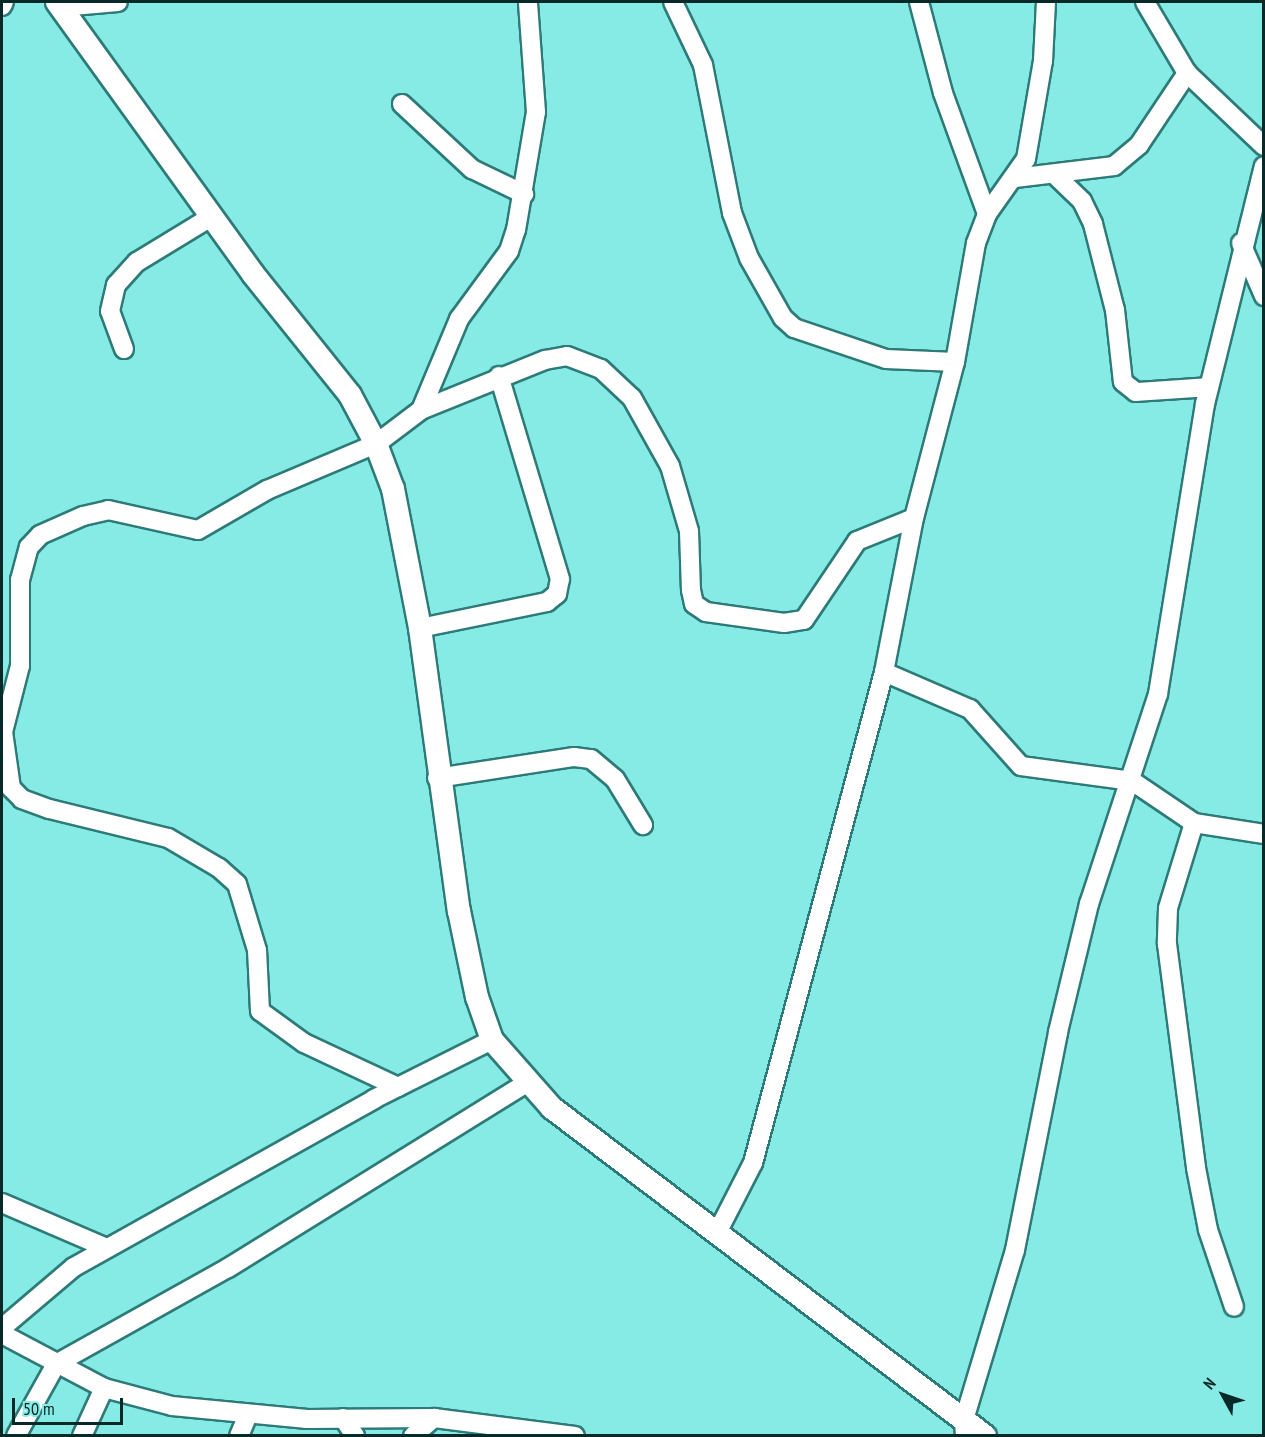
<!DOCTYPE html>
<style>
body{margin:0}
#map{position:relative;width:1265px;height:1437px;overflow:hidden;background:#87ebe5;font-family:"PT Sans Narrow",sans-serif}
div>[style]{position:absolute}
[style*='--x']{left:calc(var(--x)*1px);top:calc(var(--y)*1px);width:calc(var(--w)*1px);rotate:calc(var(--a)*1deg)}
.roads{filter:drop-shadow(2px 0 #2d7b78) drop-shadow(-2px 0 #2d7b78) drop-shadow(0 2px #2d7b78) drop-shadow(0 -2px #2d7b78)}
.minor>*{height:18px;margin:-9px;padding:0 9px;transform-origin:9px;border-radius:9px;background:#fff}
.tertiary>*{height:22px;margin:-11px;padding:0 11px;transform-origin:11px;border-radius:11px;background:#fff}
span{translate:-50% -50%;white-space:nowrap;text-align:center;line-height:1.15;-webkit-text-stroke:6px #87ebe5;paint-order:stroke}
.frame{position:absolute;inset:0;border:3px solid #072927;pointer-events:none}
.north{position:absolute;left:1193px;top:1365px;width:60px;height:60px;-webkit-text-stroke:4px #87ebe5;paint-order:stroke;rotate:310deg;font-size:16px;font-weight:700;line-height:24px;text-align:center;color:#072927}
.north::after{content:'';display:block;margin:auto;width:21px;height:27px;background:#072927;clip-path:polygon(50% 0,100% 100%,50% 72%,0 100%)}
.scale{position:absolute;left:12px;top:1398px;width:111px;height:27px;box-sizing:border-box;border:3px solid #072927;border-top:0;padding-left:8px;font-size:18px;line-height:21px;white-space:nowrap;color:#072927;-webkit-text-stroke:4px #87ebe5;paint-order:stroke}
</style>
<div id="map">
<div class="roads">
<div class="minor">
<i style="--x:673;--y:2;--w:70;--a:64.5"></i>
<i style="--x:703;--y:65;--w:151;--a:78.9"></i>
<i style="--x:732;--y:213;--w:48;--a:69.3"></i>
<i style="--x:749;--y:258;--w:69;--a:60.5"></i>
<i style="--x:783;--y:318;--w:15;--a:42"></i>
<i style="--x:794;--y:328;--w:97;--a:18.6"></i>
<i style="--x:886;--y:359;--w:69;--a:2.5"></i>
<i style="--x:919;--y:2;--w:94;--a:75.2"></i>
<i style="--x:943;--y:93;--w:129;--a:70"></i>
<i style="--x:1145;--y:2;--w:82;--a:59.4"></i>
<i style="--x:1187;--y:73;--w:106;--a:43.5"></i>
<i style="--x:2;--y:6;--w:4;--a:-63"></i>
<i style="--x:61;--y:7;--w:57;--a:-5"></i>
<i style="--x:402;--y:104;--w:96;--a:42.9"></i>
<i style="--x:472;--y:169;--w:58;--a:25.7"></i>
<i style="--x:1054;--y:174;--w:39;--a:44"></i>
<i style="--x:1082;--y:201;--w:25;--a:64"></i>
<i style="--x:1093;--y:224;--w:89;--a:75.7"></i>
<i style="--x:1115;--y:310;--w:72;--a:83.7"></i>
<i style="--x:1123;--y:382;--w:16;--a:38"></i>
<i style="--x:1136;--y:392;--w:73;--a:-3.9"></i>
<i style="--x:1015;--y:178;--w:100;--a:-6.9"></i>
<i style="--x:1114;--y:166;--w:33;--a:-40"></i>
<i style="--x:1139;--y:145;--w:87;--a:-56.3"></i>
<i style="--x:1241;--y:243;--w:58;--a:66.5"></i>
<i style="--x:124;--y:349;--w:40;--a:-110.2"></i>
<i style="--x:110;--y:311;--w:27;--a:-77"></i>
<i style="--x:116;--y:285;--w:31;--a:-48"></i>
<i style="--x:137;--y:262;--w:87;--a:-31.3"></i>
<i style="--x:421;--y:410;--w:134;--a:-22"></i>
<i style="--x:545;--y:360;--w:22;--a:-10"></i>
<i style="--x:567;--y:356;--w:36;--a:21"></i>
<i style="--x:601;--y:369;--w:42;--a:43.1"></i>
<i style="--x:632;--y:398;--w:78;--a:60.8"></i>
<i style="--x:670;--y:466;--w:68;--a:73.7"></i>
<i style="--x:689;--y:531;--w:59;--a:88.1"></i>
<i style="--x:691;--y:590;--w:14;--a:78"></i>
<i style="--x:694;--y:604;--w:14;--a:34"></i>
<i style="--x:706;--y:612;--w:79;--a:8"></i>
<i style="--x:784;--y:623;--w:20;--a:-9"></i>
<i style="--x:804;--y:620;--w:95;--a:-56.1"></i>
<i style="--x:857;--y:541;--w:61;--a:-22"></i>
<i style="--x:420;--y:628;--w:130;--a:-11.6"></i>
<i style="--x:547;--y:602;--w:13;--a:-39"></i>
<i style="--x:557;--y:594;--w:15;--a:-79"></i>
<i style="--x:560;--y:579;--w:212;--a:-106.7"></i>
<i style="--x:884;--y:672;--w:94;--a:23.3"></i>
<i style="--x:970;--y:709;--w:76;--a:48.2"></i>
<i style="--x:1021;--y:766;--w:112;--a:7.7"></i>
<i style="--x:1132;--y:781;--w:75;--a:34.1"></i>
<i style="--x:1194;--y:823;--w:71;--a:8.9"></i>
<i style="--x:437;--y:778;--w:139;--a:-8.7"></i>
<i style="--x:574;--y:757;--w:17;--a:7"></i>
<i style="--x:591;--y:759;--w:31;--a:40"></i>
<i style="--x:615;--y:779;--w:54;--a:58.7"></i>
<i style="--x:1194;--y:823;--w:89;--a:107"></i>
<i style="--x:1168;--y:908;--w:36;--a:92"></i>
<i style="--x:1167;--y:944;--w:226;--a:82.6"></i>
<i style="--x:1196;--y:1168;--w:63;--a:79"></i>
<i style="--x:1208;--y:1230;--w:81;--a:71.3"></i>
<i style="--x:398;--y:1087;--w:104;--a:-154.9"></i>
<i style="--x:304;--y:1043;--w:54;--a:-144"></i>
<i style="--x:260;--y:1011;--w:61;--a:-92.8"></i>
<i style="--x:257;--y:950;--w:69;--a:-106.9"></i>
<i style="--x:237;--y:884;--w:24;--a:-138"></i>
<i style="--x:219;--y:868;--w:59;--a:-149.5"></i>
<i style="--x:168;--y:838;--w:122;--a:-166.3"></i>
<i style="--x:49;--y:809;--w:29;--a:-160"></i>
<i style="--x:22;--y:799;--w:16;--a:-135"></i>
<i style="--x:11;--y:788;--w:57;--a:-98.1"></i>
<i style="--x:3;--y:732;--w:68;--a:-75.6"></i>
<i style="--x:20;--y:666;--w:86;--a:-90"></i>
<i style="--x:20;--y:580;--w:34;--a:-75"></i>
<i style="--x:29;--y:547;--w:16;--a:-47"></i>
<i style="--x:40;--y:535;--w:47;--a:-23.8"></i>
<i style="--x:83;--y:516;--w:26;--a:-13"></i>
<i style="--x:108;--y:510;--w:92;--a:12.5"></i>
<i style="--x:198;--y:530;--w:80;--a:-30.1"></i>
<i style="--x:267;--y:490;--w:118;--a:-22.9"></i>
<i style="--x:376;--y:444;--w:56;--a:-37.1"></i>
<i style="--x:421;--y:410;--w:99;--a:-67.3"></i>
<i style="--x:459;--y:319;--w:84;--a:-53.7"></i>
<i style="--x:509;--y:251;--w:22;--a:-72"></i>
<i style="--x:516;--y:230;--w:120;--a:-80.4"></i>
<i style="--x:536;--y:112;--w:110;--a:-94.2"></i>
<i style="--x:2;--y:1203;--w:114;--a:23.2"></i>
<i style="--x:717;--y:1233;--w:79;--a:-62.8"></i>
<i style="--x:753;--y:1163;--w:508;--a:-75.06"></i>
<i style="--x:884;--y:672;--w:157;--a:-79"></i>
<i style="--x:914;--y:518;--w:161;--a:-75.3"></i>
<i style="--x:955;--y:362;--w:121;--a:-80"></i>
<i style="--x:976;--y:243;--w:31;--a:-69"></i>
<i style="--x:987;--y:214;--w:67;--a:-54.7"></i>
<i style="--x:1026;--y:159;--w:99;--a:-80.2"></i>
<i style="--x:1043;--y:61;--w:59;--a:-87.1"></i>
<i style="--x:2;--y:1328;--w:94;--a:-40.3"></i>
<i style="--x:74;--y:1267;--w:344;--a:-29.2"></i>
<i style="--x:374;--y:1099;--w:132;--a:-26.6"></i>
<i style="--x:2;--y:1334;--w:115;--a:27.9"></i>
<i style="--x:104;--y:1388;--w:70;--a:14.8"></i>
<i style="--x:172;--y:1406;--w:136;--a:5.5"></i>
<i style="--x:307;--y:1419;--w:127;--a:-0.5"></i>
<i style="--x:434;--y:1418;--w:142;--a:7.3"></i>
<i style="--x:343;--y:1418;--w:22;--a:56"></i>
<i style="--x:16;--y:1436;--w:82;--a:-60.9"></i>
<i style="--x:56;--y:1364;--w:197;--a:-29.2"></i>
<i style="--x:228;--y:1268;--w:351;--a:-31.8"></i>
<i style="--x:82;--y:1436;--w:53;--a:-65.4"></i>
<i style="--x:239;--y:1436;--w:23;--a:-67"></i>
<i style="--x:413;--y:1436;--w:28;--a:-41"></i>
<i style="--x:965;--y:1436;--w:16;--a:-94"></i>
<i style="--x:964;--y:1420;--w:177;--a:-73.3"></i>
<i style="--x:1015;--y:1250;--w:222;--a:-78.8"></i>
<i style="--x:1058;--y:1032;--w:132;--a:-76.4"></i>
<i style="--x:1089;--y:904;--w:221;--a:-71.8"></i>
<i style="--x:1158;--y:694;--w:294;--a:-80.8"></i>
<i style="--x:1205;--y:404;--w:245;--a:-76.1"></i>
</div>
<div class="tertiary">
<i style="--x:57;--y:2;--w:335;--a:54.2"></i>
<i style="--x:253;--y:274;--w:155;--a:51.3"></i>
<i style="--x:350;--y:395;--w:55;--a:62"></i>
<i style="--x:376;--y:444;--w:48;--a:69.3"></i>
<i style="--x:393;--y:489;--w:142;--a:79"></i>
<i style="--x:420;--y:628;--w:286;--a:82.2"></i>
<i style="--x:459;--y:911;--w:88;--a:78.2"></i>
<i style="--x:477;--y:997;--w:46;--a:70.8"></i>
<i style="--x:492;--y:1040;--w:91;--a:48.6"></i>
<i style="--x:552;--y:1108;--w:543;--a:37.14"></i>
</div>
</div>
<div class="frame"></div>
<div class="north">N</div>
<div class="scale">50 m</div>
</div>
